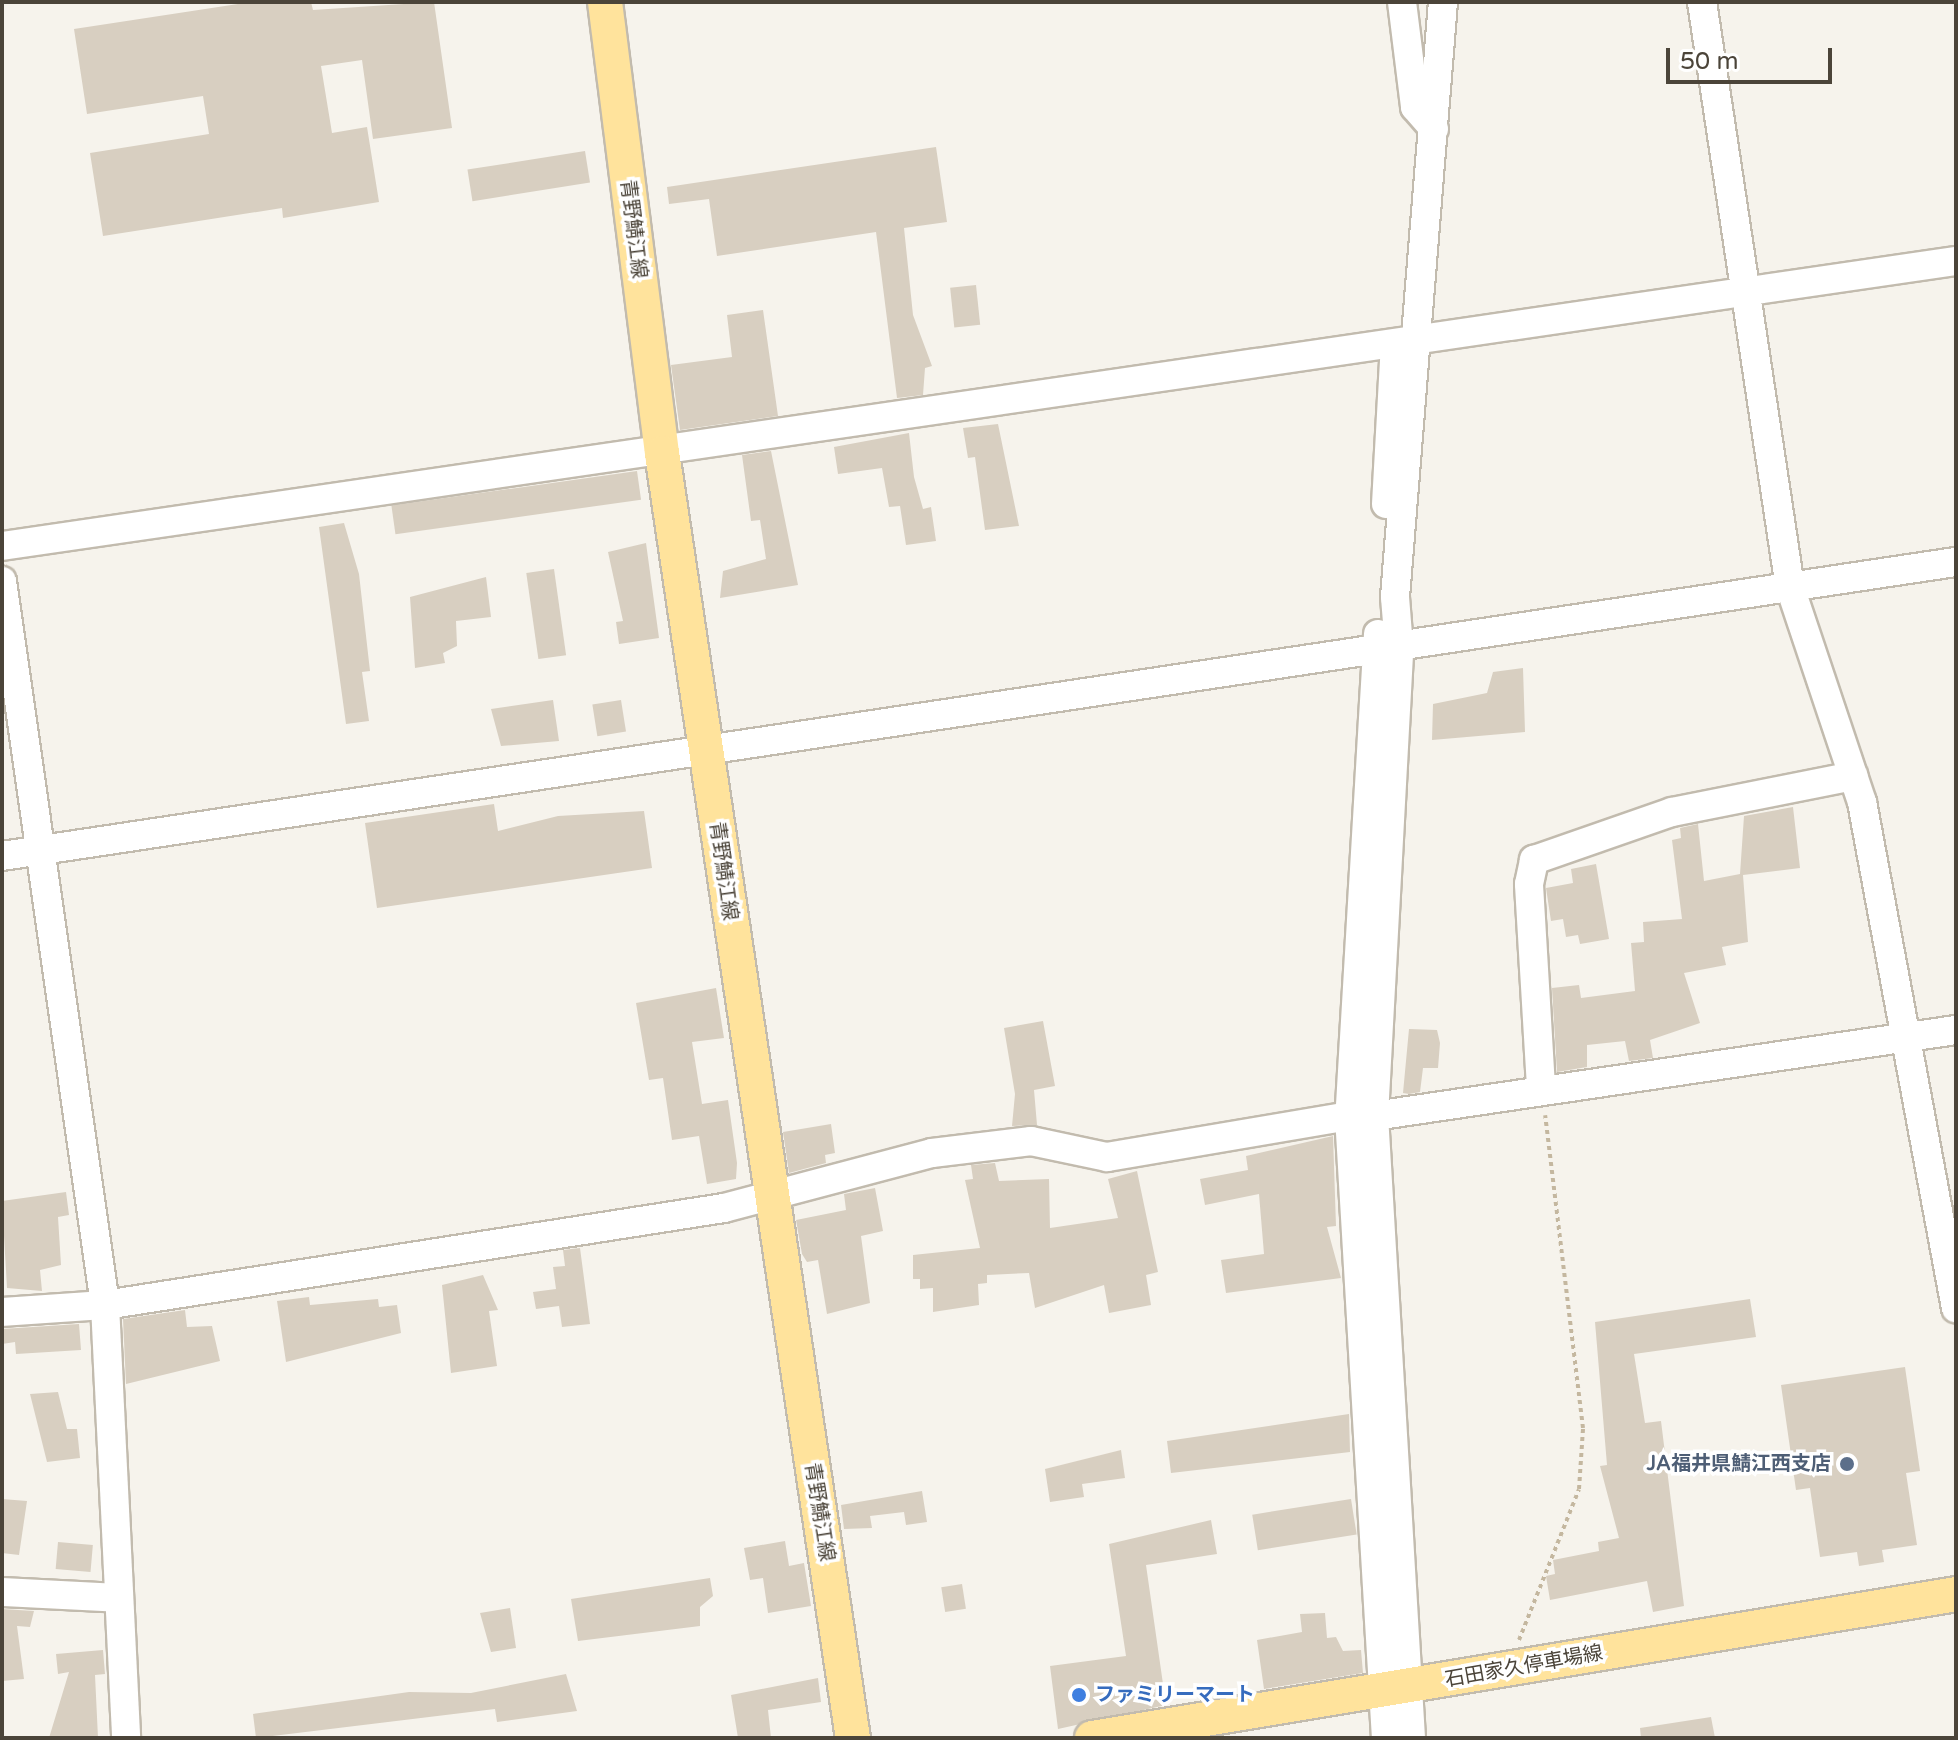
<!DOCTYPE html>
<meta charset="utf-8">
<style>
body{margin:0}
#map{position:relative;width:1958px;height:1740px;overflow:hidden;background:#f6f3ec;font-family:"Varela Round","Noto Sans JP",sans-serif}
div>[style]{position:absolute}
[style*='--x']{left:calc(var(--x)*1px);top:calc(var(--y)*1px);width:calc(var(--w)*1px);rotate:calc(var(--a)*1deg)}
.building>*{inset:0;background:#d8cfc1;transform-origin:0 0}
.path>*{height:4px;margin-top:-2px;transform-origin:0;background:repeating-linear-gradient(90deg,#c4b79f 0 4px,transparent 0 8px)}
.roads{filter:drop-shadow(2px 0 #c2bbae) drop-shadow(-2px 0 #c2bbae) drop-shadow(0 2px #c2bbae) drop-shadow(0 -2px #c2bbae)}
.minor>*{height:28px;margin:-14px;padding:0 14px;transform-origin:14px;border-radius:14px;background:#fff}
.major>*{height:34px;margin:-17px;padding:0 17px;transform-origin:17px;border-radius:17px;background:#ffe39c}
.dots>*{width:22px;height:22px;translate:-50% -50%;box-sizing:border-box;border:4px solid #fff;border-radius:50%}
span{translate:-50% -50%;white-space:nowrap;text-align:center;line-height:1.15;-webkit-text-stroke:7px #fff;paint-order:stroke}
.street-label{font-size:20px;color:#4b4439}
.service-label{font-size:20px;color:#4e5e75;font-weight:700}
.right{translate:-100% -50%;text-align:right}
.shop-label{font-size:20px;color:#366cbe;font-weight:700}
.left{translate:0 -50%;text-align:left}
.frame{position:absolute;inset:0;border:4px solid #4b4439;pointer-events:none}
.scale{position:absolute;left:1666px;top:48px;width:166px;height:36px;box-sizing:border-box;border:4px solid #4b4439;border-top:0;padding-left:10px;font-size:24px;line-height:28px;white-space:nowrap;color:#4b4439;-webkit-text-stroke:6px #fff;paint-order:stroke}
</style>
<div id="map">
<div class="building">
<i style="clip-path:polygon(251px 2px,311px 2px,313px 10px,434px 2px,452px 128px,373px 139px,362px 60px,321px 66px,332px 133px,367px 127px,379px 202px,283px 218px,282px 208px,103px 236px,90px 153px,209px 134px,203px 96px,87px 114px,74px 29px)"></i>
<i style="clip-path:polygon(936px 147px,947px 222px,904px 228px,913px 315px,932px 366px,925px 368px,923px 395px,897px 398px,876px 232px,717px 256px,709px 199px,669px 204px,667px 187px)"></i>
<i style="left:585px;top:151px;width:32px;height:119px;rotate:81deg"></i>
<i style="left:976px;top:285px;width:40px;height:26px;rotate:84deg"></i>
<i style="clip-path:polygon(763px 310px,778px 416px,680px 430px,671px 365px,732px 357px,727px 315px)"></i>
<i style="clip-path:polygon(998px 424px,1019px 526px,985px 530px,975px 457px,968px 458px,963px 428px)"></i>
<i style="clip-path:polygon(909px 433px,914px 477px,923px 509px,931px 507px,936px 541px,906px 545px,900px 506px,889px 507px,882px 468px,838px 474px,834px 447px)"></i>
<i style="clip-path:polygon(771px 451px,798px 585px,720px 598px,723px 571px,766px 559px,760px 520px,751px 521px,742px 455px)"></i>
<i style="left:637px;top:471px;width:29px;height:248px;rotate:82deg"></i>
<i style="clip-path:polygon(344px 523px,359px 574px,370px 671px,362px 672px,369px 721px,346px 724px,319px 527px)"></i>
<i style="clip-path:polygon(646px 543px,659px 638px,619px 644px,616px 622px,623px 621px,608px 552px)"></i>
<i style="left:554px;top:569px;width:87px;height:28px;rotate:82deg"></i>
<i style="clip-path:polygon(486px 577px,491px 617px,456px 621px,457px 646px,443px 653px,445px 663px,415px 668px,410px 597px)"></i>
<i style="clip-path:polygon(1523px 668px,1525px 732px,1432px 740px,1433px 704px,1487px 693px,1493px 672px)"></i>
<i style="clip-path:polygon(553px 700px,559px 741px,501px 746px,491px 709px)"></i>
<i style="left:621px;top:700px;width:32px;height:29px;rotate:81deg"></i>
<i style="clip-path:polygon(494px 804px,498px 831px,558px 816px,644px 811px,652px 868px,377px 908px,365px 823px)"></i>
<i style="clip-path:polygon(1793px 807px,1800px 868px,1743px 875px,1748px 942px,1722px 947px,1726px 965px,1684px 973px,1700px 1023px,1650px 1040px,1653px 1058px,1629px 1061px,1625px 1041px,1587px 1045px,1587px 1067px,1557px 1072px,1552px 988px,1579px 985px,1581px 998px,1635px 991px,1631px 943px,1644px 942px,1643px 922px,1682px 919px,1672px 840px,1681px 838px,1680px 828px,1698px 824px,1704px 881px,1740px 874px,1744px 816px)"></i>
<i style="clip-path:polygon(1596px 864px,1609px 939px,1580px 944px,1578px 935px,1566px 937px,1563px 919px,1551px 921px,1546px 888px,1573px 883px,1571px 869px)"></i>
<i style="clip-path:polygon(716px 988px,724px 1038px,692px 1042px,702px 1104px,728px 1100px,737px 1163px,736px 1179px,707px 1184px,699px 1136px,672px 1140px,663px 1078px,649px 1080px,636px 1003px)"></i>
<i style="clip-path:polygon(1043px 1021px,1055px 1086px,1034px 1090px,1037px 1125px,1012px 1126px,1015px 1094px,1004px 1028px)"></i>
<i style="clip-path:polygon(1409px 1029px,1437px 1030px,1440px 1043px,1438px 1068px,1423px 1068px,1420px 1092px,1409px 1094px,1403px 1093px)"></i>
<i style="clip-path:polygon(831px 1124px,835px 1153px,825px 1155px,826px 1163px,789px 1173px,783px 1132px)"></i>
<i style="clip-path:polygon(1333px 1136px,1336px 1226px,1327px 1227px,1341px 1278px,1226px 1293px,1221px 1260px,1264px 1254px,1259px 1194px,1205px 1205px,1200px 1179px,1248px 1170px,1246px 1156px)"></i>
<i style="clip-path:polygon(995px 1163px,999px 1181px,1049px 1179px,1050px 1228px,1118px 1218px,1108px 1179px,1137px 1171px,1158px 1272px,1146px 1275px,1151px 1305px,1109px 1313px,1104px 1285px,1035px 1308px,1029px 1273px,987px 1275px,987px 1283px,978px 1284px,979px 1305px,933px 1312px,933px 1288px,920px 1289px,920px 1279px,913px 1279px,913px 1255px,980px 1248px,965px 1180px,973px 1179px,971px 1165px)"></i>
<i style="clip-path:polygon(875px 1188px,883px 1231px,861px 1236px,870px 1303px,827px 1314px,818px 1260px,807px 1262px,802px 1254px,796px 1220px,846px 1210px,844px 1194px)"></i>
<i style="clip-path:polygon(66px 1192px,69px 1215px,58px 1217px,61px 1265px,40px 1270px,42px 1291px,7px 1288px,2px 1201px)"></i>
<i style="clip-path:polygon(580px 1248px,590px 1324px,562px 1327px,559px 1306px,536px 1309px,533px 1292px,556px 1289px,553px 1267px,565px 1266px,563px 1250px)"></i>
<i style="clip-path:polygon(483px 1275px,498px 1310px,489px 1311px,497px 1366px,451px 1373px,442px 1285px)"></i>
<i style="clip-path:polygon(309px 1297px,310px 1305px,378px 1299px,379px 1307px,397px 1305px,401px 1333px,286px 1362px,277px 1301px)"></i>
<i style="clip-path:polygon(1750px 1299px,1756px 1337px,1634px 1354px,1645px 1423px,1661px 1421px,1684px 1606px,1653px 1612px,1647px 1581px,1550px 1600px,1546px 1576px,1555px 1574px,1553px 1560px,1599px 1551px,1598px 1542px,1619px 1538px,1600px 1466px,1607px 1465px,1595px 1322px)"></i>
<i style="clip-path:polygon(185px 1310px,187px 1327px,212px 1326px,220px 1361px,126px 1384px,123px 1319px)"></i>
<i style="clip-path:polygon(79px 1324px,81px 1350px,16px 1354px,15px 1342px,2px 1344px,2px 1329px)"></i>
<i style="clip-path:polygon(1905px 1367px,1920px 1471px,1906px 1473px,1917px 1545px,1882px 1550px,1884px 1562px,1859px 1566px,1857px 1552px,1820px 1557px,1810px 1488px,1796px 1490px,1781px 1385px)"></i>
<i style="clip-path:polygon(58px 1392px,67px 1429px,77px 1429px,80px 1458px,47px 1462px,30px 1394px)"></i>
<i style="clip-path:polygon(1349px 1414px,1350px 1452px,1171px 1473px,1167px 1441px)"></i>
<i style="clip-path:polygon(1121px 1450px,1125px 1478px,1082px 1484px,1084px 1497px,1050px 1502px,1045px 1469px)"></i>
<i style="clip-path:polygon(922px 1491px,927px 1522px,906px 1525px,904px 1512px,870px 1516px,872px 1528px,844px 1529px,841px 1505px)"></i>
<i style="clip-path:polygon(2px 1499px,27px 1501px,19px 1555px,2px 1553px)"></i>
<i style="left:1351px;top:1499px;width:36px;height:100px;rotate:81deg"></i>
<i style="clip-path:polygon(1211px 1520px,1217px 1554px,1146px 1565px,1166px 1705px,1058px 1729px,1050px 1666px,1126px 1656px,1109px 1544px)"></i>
<i style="clip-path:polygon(785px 1541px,789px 1566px,804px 1563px,811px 1606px,768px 1613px,763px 1578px,750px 1580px,744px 1548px)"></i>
<i style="left:58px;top:1542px;width:35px;height:27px;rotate:5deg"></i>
<i style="clip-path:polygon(710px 1578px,713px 1596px,700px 1607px,700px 1626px,578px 1641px,571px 1599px)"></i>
<i style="left:962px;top:1584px;width:25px;height:21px;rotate:81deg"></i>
<i style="clip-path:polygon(510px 1608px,516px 1648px,491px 1652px,480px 1613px)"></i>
<i style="clip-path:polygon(2px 1609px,34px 1611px,30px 1627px,17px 1626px,24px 1679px,2px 1681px)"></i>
<i style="clip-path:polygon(1325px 1613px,1327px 1638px,1336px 1637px,1343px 1651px,1361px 1650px,1363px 1673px,1264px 1689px,1257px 1640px,1302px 1632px,1300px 1614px)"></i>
<i style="clip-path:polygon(103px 1650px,105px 1674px,95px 1675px,98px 1738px,49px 1738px,69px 1672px,58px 1674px,56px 1654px)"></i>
<i style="clip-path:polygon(566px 1674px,577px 1711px,497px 1722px,495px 1709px,256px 1738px,253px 1714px,409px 1692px,471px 1693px)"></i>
<i style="clip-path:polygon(818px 1678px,821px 1702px,768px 1710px,771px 1738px,738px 1738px,731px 1695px)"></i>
<i style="clip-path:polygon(1711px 1717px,1715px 1738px,1641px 1738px,1640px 1728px)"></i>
</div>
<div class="path">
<i style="--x:1519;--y:1640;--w:162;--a:-68.3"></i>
<i style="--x:1579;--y:1489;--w:61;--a:-86.2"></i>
<i style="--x:1583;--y:1428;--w:315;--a:-96.9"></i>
</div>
<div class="roads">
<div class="minor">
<i style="--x:1402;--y:2;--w:106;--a:82.9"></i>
<i style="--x:1415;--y:107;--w:29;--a:49"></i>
<i style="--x:1702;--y:2;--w:592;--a:81.45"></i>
<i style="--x:1790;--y:587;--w:227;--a:71.5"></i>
<i style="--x:1862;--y:802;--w:515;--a:79.48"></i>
<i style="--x:1386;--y:504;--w:159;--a:-86.8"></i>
<i style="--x:2;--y:546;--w:1975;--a:-8.3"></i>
<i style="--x:2;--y:581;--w:731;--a:81.9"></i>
<i style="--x:105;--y:1305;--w:434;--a:87.2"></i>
<i style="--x:1378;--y:634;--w:483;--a:93.4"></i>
<i style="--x:1349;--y:1116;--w:623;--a:86.6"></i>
<i style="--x:2;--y:856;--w:1976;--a:-8.56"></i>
<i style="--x:1541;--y:1087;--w:203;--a:-93.4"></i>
<i style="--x:1529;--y:884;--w:25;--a:-78"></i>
<i style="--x:1534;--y:860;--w:146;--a:-19.2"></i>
<i style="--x:1672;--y:812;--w:185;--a:-11.2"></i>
<i style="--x:1374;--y:1116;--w:588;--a:-8.41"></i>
<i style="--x:2;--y:1312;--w:103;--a:-3.9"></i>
<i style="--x:105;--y:1305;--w:627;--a:-8.91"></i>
<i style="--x:724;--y:1208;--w:215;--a:-14.8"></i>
<i style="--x:932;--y:1153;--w:100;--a:-6.9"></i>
<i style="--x:1031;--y:1141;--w:78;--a:11.9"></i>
<i style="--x:1107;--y:1157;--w:245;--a:-9.6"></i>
<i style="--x:2;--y:1592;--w:117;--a:2.9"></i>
<i style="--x:1411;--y:1738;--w:623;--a:-93.4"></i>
<i style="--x:1374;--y:1116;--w:470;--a:-86.9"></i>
<i style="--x:1399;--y:647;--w:50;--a:-94.6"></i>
<i style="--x:1395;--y:597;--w:597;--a:-85.39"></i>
</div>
<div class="major">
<i style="--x:605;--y:2;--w:455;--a:82.8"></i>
<i style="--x:662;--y:453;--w:1299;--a:81.55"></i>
<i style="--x:1092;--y:1738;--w:876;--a:-9.46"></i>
</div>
</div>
<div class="dots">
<i style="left:1847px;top:1464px;background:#5c6f8a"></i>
<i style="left:1079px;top:1695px;background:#3f7fe0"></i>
</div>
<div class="street-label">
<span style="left:633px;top:229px;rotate:83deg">青野鯖江線</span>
<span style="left:723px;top:871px;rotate:82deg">青野鯖江線</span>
<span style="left:819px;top:1512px;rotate:81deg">青野鯖江線</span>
<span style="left:1524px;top:1667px;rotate:-10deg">石田家久停車場線</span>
</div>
<div class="service-label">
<span class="right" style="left:1831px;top:1464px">JA福井県鯖江西支店</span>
</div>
<div class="shop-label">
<span class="left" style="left:1095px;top:1695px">ファミリーマート</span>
</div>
<div class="frame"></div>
<div class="scale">50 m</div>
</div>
